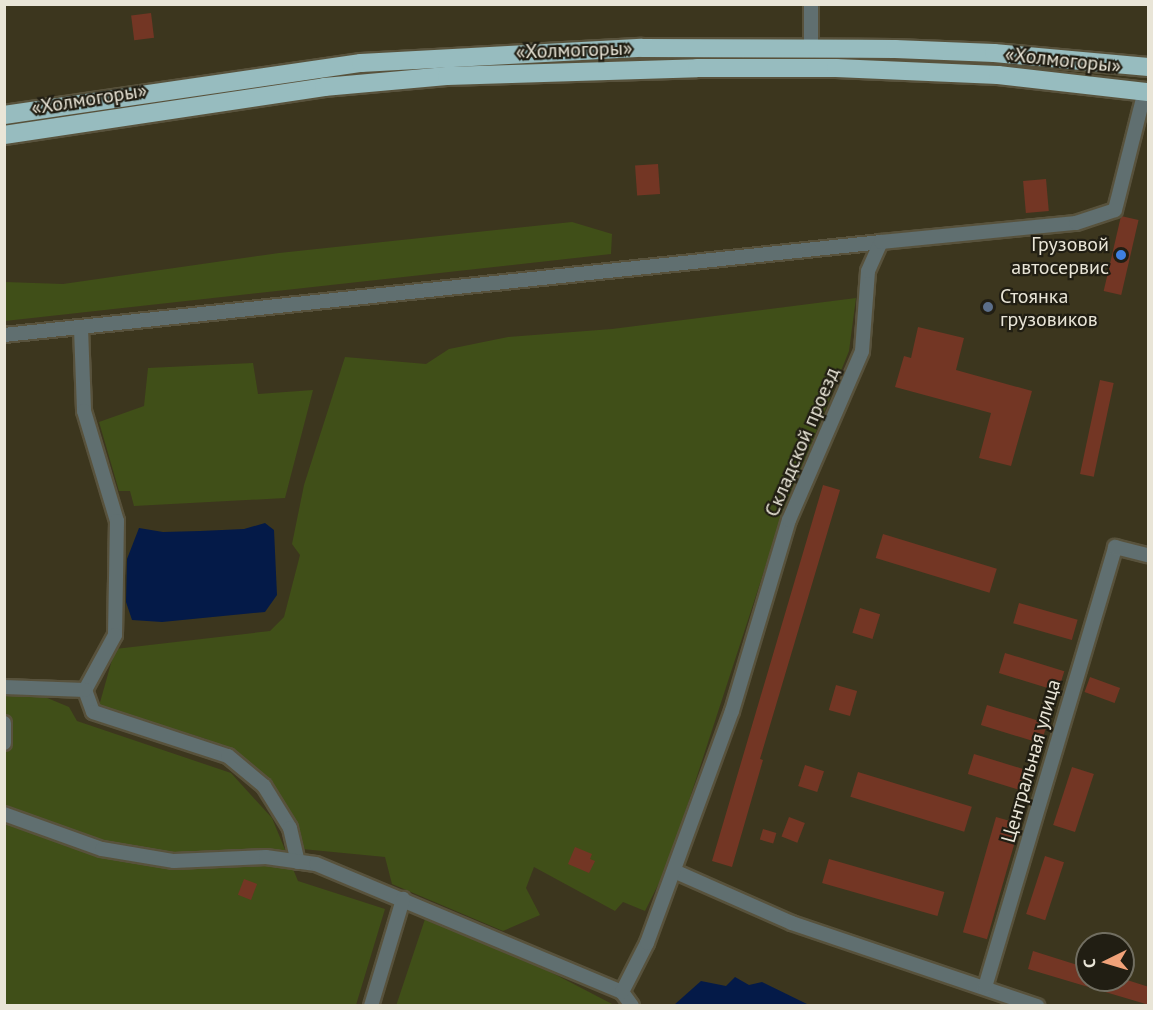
<!DOCTYPE html>
<meta charset="utf-8">
<style>
body{margin:0}
#map{position:relative;width:1153px;height:1010px;overflow:hidden;background:#3c361e;font-family:"PT Sans",sans-serif}
div>[style]{position:absolute}
[style*='--x']{left:calc(var(--x)*1px);top:calc(var(--y)*1px);width:calc(var(--w)*1px);rotate:calc(var(--a)*1deg)}
.green>*{inset:0;background:#404f18}
.water>*{inset:0;background:#041a48}
.building>*{inset:0;background:#733624;transform-origin:0 0}
.roads{filter:drop-shadow(2px 0 #58523c) drop-shadow(-2px 0 #58523c) drop-shadow(0 2px #58523c) drop-shadow(0 -2px #58523c)}
.street>*{height:14px;margin:-7px;padding:0 7px;transform-origin:7px;border-radius:7px;background:#606f70}
.highway>*{height:18px;margin:-9px;padding:0 9px;transform-origin:9px;border-radius:9px;background:#97bcbf}
.dots>*{width:16px;height:16px;translate:-50% -50%;box-sizing:border-box;border:3px solid #211e13;border-radius:50%}
span{translate:-50% -50%;white-space:nowrap;text-align:center;line-height:1.15;-webkit-text-stroke:4.5px #211e13;paint-order:stroke}
.street-label{font-size:20px;color:#e9e5d7}
.poi-label{font-size:20px;color:#e9e5d7}
.right{translate:-100% -50%;text-align:right}
.left{translate:0 -50%;text-align:left}
.frame{position:absolute;inset:0;border:6px solid #e9e5d7;pointer-events:none}
.north{position:absolute;left:1075px;top:932px;width:60px;height:60px;box-sizing:border-box;background:#211e13;border:2px solid #716e61;border-radius:50%;rotate:265deg;font-size:16px;font-weight:700;line-height:24px;text-align:center;color:#e9e5d7}
.north::after{content:'';display:block;margin:auto;width:21px;height:27px;background:#f0a279;clip-path:polygon(50% 0,100% 100%,50% 72%,0 100%)}
</style>
<div id="map">
<div class="green">
<i style="clip-path:polygon(572px 222px,612px 234px,611px 254px,5px 321px,5px 282px,63px 284px,279px 253px)"></i>
<i style="clip-path:polygon(856px 298px,849px 351px,780px 522px,668px 865px,645px 911px,623px 902px,615px 911px,534px 867px,526px 888px,540px 915px,503px 931px,392px 884px,385px 857px,302px 849px,273px 787px,244px 759px,206px 739px,99px 706px,115px 649px,270px 631px,284px 617px,300px 555px,292px 544px,304px 485px,345px 357px,426px 364px,449px 349px,508px 337px,612px 329px)"></i>
<i style="clip-path:polygon(253px 363px,258px 394px,313px 390px,285px 498px,134px 506px,130px 491px,119px 491px,99px 422px,144px 406px,148px 368px)"></i>
<i style="clip-path:polygon(4px 680px,69px 707px,77px 721px,231px 773px,272px 818px,298px 881px,385px 909px,356px 1005px,5px 1005px)"></i>
<i style="clip-path:polygon(425px 919px,516px 954px,614px 1005px,396px 1006px)"></i>
</div>
<div class="water">
<i style="clip-path:polygon(265px 523px,274px 530px,277px 595px,265px 612px,162px 622px,132px 620px,126px 602px,127px 559px,139px 528px,163px 532px,200px 531px,244px 529px)"></i>
<i style="clip-path:polygon(735px 977px,749px 985px,762px 982px,809px 1005px,674px 1005px,701px 981px,726px 986px)"></i>
</div>
<div class="building">
<i style="left:151px;top:13px;width:25px;height:20px;rotate:83deg"></i>
<i style="left:658px;top:164px;width:30px;height:23px;rotate:86deg"></i>
<i style="left:1046px;top:179px;width:32px;height:23px;rotate:85deg"></i>
<i style="left:1121px;top:216px;width:18px;height:77px;rotate:13deg"></i>
<i style="clip-path:polygon(918px 327px,964px 338px,956px 370px,1032px 391px,1011px 466px,979px 458px,991px 413px,895px 387px,904px 356px,911px 358px)"></i>
<i style="left:1100px;top:380px;width:14px;height:96px;rotate:12deg"></i>
<i style="clip-path:polygon(823px 485px,840px 490px,760px 759px,763px 760px,732px 867px,712px 861px)"></i>
<i style="left:883px;top:534px;width:119px;height:25px;rotate:17deg"></i>
<i style="left:1019px;top:603px;width:61px;height:21px;rotate:16deg"></i>
<i style="left:860px;top:608px;width:21px;height:26px;rotate:17deg"></i>
<i style="left:1005px;top:653px;width:62px;height:21px;rotate:17deg"></i>
<i style="left:1090px;top:677px;width:32px;height:16px;rotate:20deg"></i>
<i style="left:836px;top:685px;width:22px;height:26px;rotate:16deg"></i>
<i style="left:987px;top:705px;width:63px;height:21px;rotate:17deg"></i>
<i style="left:974px;top:754px;width:62px;height:21px;rotate:17deg"></i>
<i style="left:805px;top:765px;width:20px;height:22px;rotate:18deg"></i>
<i style="left:1072px;top:767px;width:23px;height:61px;rotate:18deg"></i>
<i style="left:858px;top:772px;width:119px;height:26px;rotate:17deg"></i>
<i style="left:789px;top:817px;width:17px;height:21px;rotate:21deg"></i>
<i style="left:996px;top:817px;width:25px;height:120px;rotate:16deg"></i>
<i style="left:763px;top:829px;width:14px;height:11px;rotate:17deg"></i>
<i style="clip-path:polygon(575px 847px,592px 854px,590px 859px,595px 861px,589px 873px,568px 864px)"></i>
<i style="left:1045px;top:856px;width:20px;height:61px;rotate:18deg"></i>
<i style="left:829px;top:859px;width:120px;height:25px;rotate:16deg"></i>
<i style="left:244px;top:879px;width:14px;height:17px;rotate:21deg"></i>
<i style="clip-path:polygon(1033px 951px,1087px 968px,1087px 980px,1127px 980px,1149px 987px,1149px 1005px,1028px 969px)"></i>
</div>
<div class="roads">
<div class="street">
<i style="--x:811;--y:47;--w:43;--a:-90"></i>
<i style="--x:81;--y:328;--w:83;--a:87.9"></i>
<i style="--x:84;--y:411;--w:115;--a:73.3"></i>
<i style="--x:117;--y:521;--w:114;--a:91"></i>
<i style="--x:115;--y:635;--w:63;--a:118.6"></i>
<i style="--x:85;--y:690;--w:23;--a:70"></i>
<i style="--x:93;--y:712;--w:142;--a:18.1"></i>
<i style="--x:228;--y:756;--w:47;--a:39.8"></i>
<i style="--x:264;--y:786;--w:49;--a:58.2"></i>
<i style="--x:290;--y:828;--w:35;--a:77"></i>
<i style="--x:4;--y:335;--w:882;--a:-6.05"></i>
<i style="--x:4;--y:687;--w:81;--a:2.1"></i>
<i style="--x:4;--y:723;--w:20;--a:90"></i>
<i style="--x:4;--y:814;--w:104;--a:19.7"></i>
<i style="--x:102;--y:849;--w:73;--a:9.5"></i>
<i style="--x:174;--y:861;--w:92;--a:-2.5"></i>
<i style="--x:266;--y:857;--w:50;--a:8"></i>
<i style="--x:316;--y:864;--w:332;--a:22.7"></i>
<i style="--x:622;--y:992;--w:17;--a:54"></i>
<i style="--x:674;--y:871;--w:129;--a:23.8"></i>
<i style="--x:792;--y:923;--w:259;--a:18.7"></i>
<i style="--x:985;--y:987;--w:459;--a:-73.5"></i>
<i style="--x:1115;--y:547;--w:34;--a:14"></i>
<i style="--x:622;--y:992;--w:55;--a:-63"></i>
<i style="--x:647;--y:943;--w:247;--a:-69.9"></i>
<i style="--x:732;--y:711;--w:199;--a:-73.4"></i>
<i style="--x:789;--y:520;--w:184;--a:-66.6"></i>
<i style="--x:862;--y:351;--w:80;--a:-85.7"></i>
<i style="--x:868;--y:271;--w:32;--a:-66"></i>
<i style="--x:881;--y:242;--w:196;--a:-5.6"></i>
<i style="--x:1076;--y:223;--w:41;--a:-18.4"></i>
<i style="--x:1115;--y:210;--w:123;--a:-75.9"></i>
<i style="--x:371;--y:1006;--w:112;--a:-73.3"></i>
</div>
<div class="highway">
<i style="--x:4;--y:115;--w:361;--a:-8.3"></i>
<i style="--x:361;--y:63;--w:281;--a:-3.1"></i>
<i style="--x:642;--y:48;--w:253;--a:0.2"></i>
<i style="--x:895;--y:49;--w:99;--a:2.3"></i>
<i style="--x:994;--y:53;--w:155;--a:5.2"></i>
<i style="--x:4;--y:135;--w:324;--a:-8.5"></i>
<i style="--x:324;--y:87;--w:123;--a:-5.1"></i>
<i style="--x:447;--y:76;--w:250;--a:-1.8"></i>
<i style="--x:697;--y:68;--w:139;--a:0"></i>
<i style="--x:836;--y:68;--w:162;--a:2.5"></i>
<i style="--x:998;--y:75;--w:151;--a:6.5"></i>
</div>
</div>
<div class="dots">
<i style="left:1121px;top:255px;background:#3f7fe0"></i>
<i style="left:988px;top:307px;background:#5c6f8a"></i>
</div>
<div class="street-label">
<span style="left:574px;top:50px;rotate:-2deg">«Холмогоры»</span>
<span style="left:1063px;top:60px;rotate:6deg">«Холмогоры»</span>
<span style="left:89px;top:99px;rotate:-9deg">«Холмогоры»</span>
<span style="left:802px;top:442px;rotate:-67deg">Складской проезд</span>
<span style="left:1031px;top:761px;rotate:-74deg">Центральная улица</span>
</div>
<div class="poi-label">
<span class="right" style="left:1109px;top:256px">Грузовой<br>автосервис</span>
<span class="left" style="left:1000px;top:308px">Стоянка<br>грузовиков</span>
</div>
<div class="frame"></div>
<div class="north">С</div>
</div>
